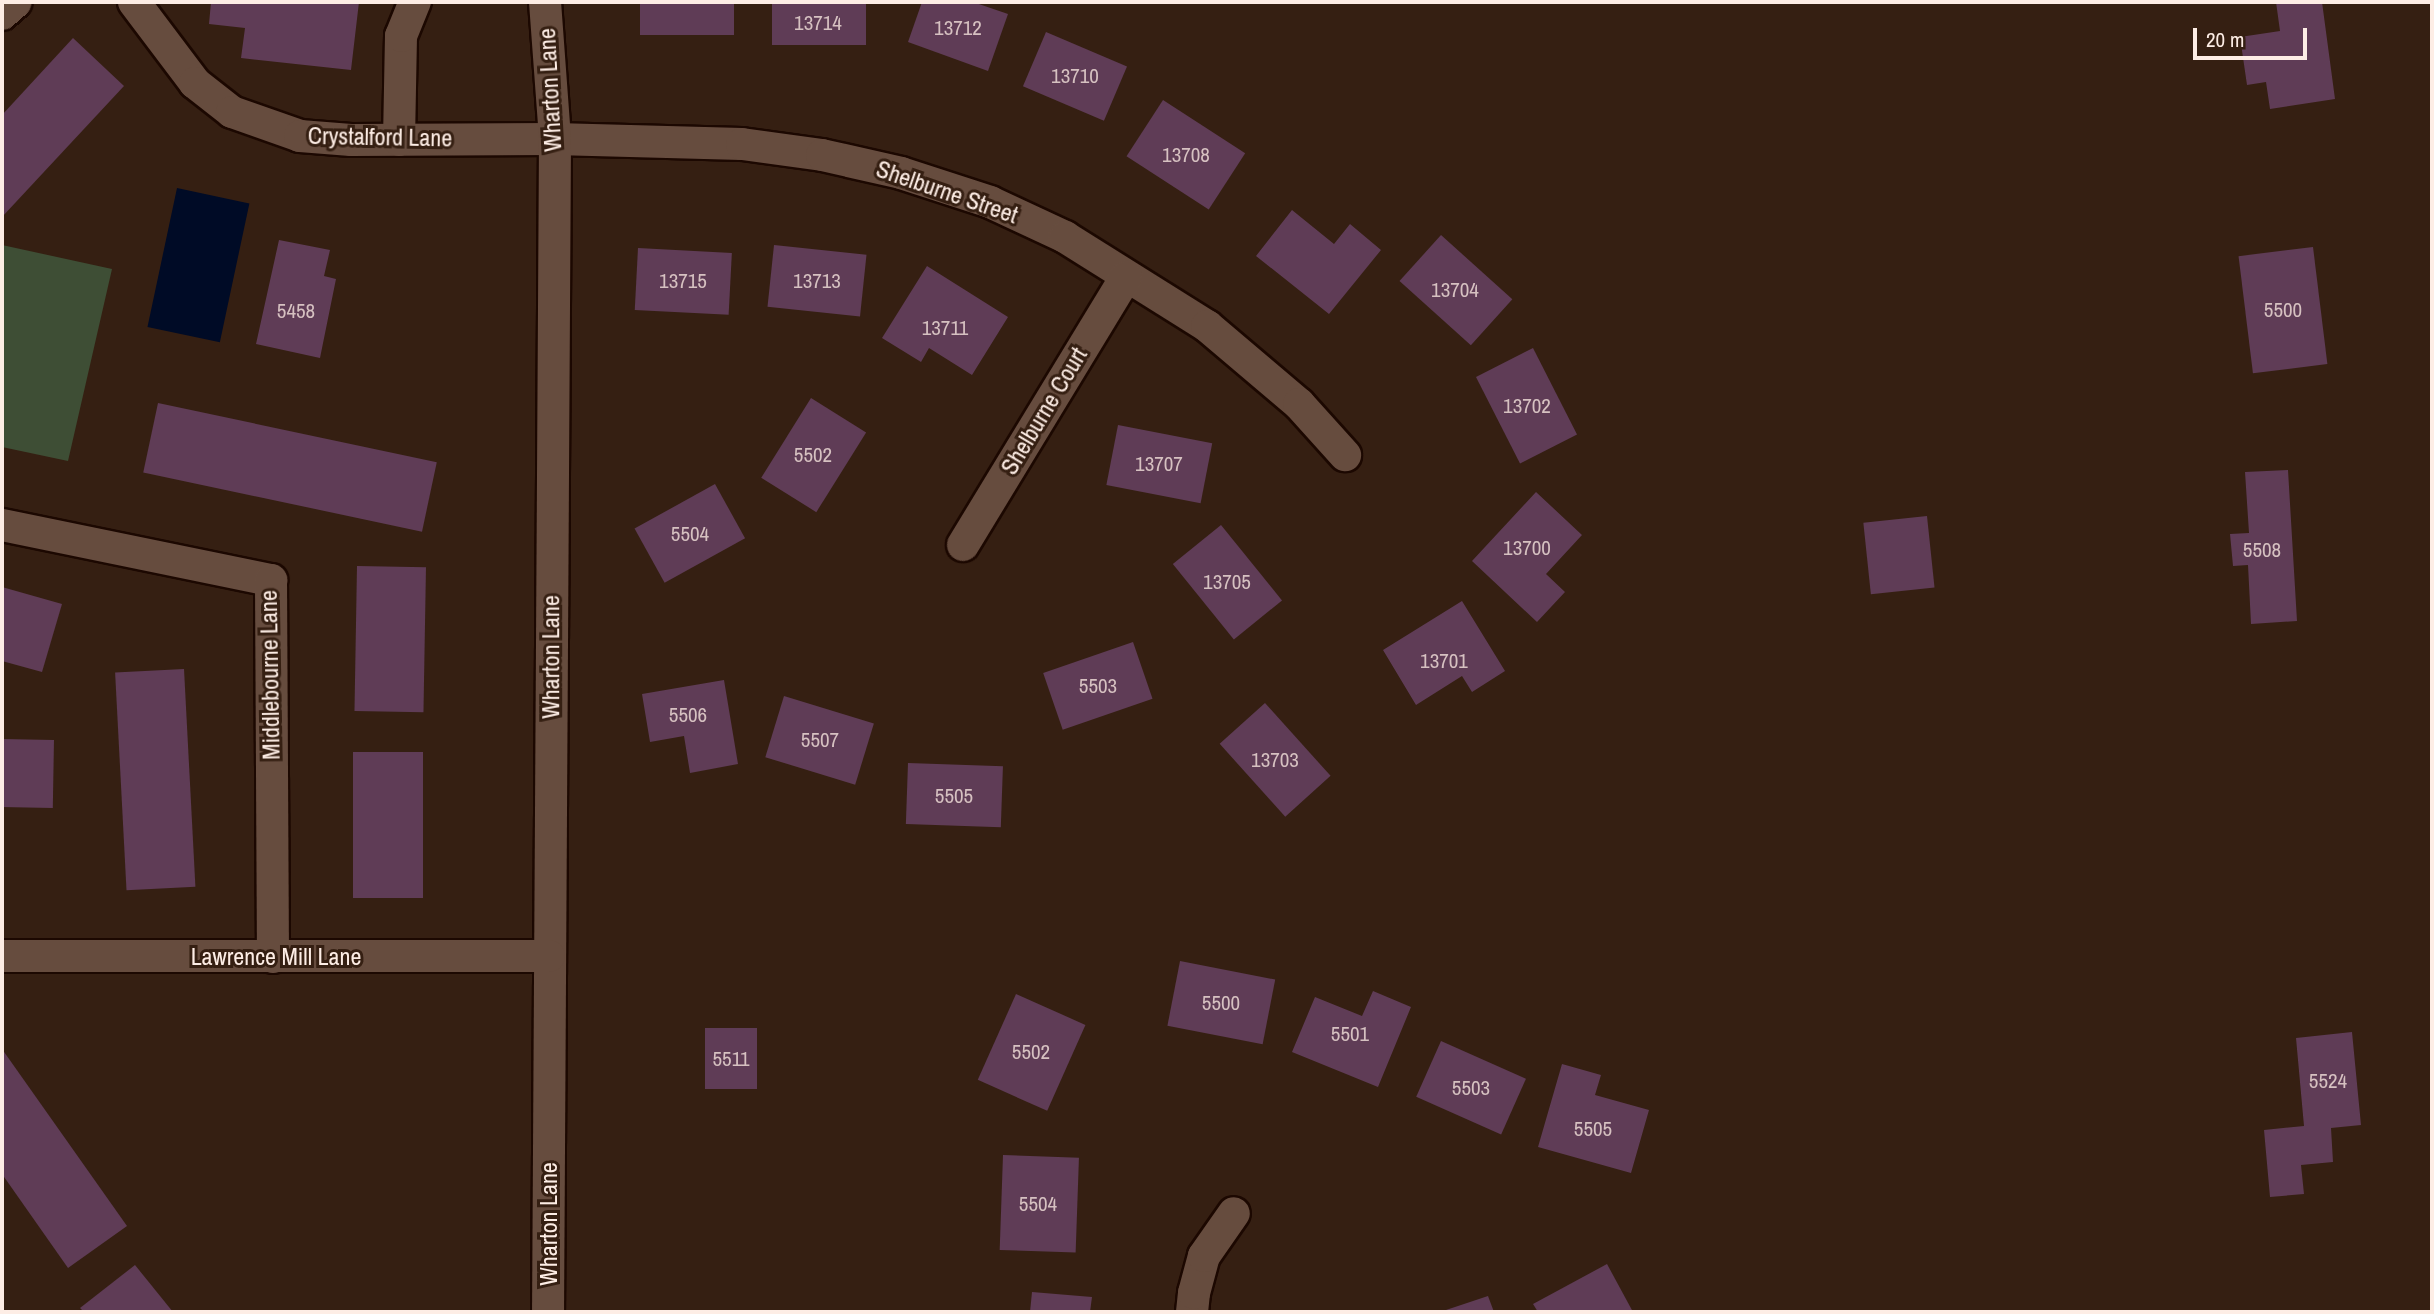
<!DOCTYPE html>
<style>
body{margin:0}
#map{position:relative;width:2434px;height:1314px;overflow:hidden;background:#351f12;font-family:"Archivo Narrow",sans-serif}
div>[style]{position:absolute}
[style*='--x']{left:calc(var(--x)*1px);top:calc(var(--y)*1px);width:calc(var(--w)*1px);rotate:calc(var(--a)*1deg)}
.green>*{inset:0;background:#3e4e35}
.water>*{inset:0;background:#000b26;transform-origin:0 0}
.building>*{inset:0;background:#5f3c56;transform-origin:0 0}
.roads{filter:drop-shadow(2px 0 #1c0801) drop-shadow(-2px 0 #1c0801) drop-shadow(0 2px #1c0801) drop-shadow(0 -2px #1c0801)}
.minor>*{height:32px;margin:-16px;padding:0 16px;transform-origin:16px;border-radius:16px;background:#664c3e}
span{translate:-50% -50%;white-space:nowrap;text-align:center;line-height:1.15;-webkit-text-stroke:6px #351f12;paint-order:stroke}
.number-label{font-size:21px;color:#d6c1c1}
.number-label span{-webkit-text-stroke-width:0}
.street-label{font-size:24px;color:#fdede5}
.frame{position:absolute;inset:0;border:4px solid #fdede5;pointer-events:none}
.scale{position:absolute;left:2193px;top:28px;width:114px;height:32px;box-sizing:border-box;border:4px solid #fdede5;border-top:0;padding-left:9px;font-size:21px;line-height:24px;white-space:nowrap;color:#fdede5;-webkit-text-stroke:5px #351f12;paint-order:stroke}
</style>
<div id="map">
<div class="green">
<i style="clip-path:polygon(2px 245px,112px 269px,68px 461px,2px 447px)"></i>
</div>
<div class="water">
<i style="left:177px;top:188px;width:74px;height:142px;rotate:12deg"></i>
</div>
<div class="building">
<i style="clip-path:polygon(211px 2px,359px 2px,351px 70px,241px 58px,245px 28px,209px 24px)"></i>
<i style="left:640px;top:2px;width:94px;height:33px"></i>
<i style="left:772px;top:2px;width:94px;height:43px"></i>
<i style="clip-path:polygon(922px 2px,973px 2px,1008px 14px,988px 71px,908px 42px)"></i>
<i style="clip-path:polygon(2276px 2px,2322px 2px,2335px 99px,2270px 109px,2266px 82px,2247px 85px,2240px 37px,2280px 31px)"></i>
<i style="left:1046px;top:32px;width:88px;height:59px;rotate:23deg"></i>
<i style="clip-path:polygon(73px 38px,124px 86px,2px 217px,2px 115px)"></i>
<i style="left:1163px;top:100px;width:98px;height:67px;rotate:33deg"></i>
<i style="clip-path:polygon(1292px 210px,1334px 244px,1350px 224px,1381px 250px,1329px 314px,1256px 256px)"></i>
<i style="left:1441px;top:235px;width:96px;height:62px;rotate:42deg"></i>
<i style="clip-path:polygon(279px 240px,330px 250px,324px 276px,336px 279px,320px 358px,256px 344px)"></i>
<i style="left:774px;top:245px;width:93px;height:62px;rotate:6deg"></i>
<i style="left:2313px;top:247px;width:118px;height:75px;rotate:83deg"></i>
<i style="left:638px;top:248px;width:94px;height:62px;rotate:3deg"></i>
<i style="clip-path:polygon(927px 266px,1008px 317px,972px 375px,929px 348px,921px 362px,882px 338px)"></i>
<i style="left:1533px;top:348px;width:97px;height:64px;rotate:63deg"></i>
<i style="left:811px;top:398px;width:65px;height:94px;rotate:32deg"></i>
<i style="left:158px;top:403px;width:285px;height:71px;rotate:12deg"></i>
<i style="left:1118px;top:425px;width:96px;height:61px;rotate:11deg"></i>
<i style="clip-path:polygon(2288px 470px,2297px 621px,2251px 624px,2248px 565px,2233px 566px,2230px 534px,2249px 533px,2245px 472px)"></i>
<i style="left:715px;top:484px;width:62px;height:92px;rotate:61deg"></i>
<i style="clip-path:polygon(1536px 492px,1582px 535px,1546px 574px,1565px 592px,1537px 622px,1472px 561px)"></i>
<i style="left:1927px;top:516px;width:72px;height:64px;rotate:84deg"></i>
<i style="left:1221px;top:525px;width:97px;height:62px;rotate:51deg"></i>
<i style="left:357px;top:566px;width:69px;height:145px;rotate:1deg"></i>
<i style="clip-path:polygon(2px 587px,62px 604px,42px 672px,2px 661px)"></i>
<i style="clip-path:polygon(1462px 601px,1505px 671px,1472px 692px,1462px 676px,1416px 705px,1383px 650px)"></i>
<i style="left:1133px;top:642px;width:60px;height:95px;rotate:71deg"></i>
<i style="left:184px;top:669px;width:218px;height:69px;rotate:87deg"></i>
<i style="clip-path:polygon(724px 680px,738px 764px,690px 773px,684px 736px,650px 742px,642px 694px)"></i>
<i style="left:784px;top:696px;width:94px;height:64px;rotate:17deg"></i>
<i style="left:1265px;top:703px;width:98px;height:61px;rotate:48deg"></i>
<i style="left:2px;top:739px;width:52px;height:68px;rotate:1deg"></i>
<i style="left:353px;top:752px;width:70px;height:146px"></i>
<i style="left:908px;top:763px;width:95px;height:61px;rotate:2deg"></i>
<i style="left:1180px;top:961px;width:97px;height:66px;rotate:11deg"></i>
<i style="clip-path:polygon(1373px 991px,1411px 1007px,1378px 1087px,1292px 1052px,1315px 997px,1362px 1016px)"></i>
<i style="left:1016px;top:994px;width:76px;height:94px;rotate:24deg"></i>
<i style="left:705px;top:1028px;width:52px;height:61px"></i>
<i style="clip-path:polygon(2352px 1032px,2361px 1125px,2331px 1128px,2333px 1162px,2301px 1165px,2304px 1194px,2270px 1197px,2264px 1130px,2304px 1126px,2296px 1038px)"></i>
<i style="left:1441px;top:1041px;width:93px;height:61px;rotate:24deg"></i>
<i style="clip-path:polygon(2px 1049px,127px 1226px,68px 1268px,2px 1174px)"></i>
<i style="clip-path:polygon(1562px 1064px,1601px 1075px,1595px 1095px,1649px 1110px,1631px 1173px,1538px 1147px)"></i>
<i style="left:1003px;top:1155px;width:76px;height:95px;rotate:2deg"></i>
<i style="clip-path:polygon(1607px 1264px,1633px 1312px,1538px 1312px,1533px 1304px)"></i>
<i style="clip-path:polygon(135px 1265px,173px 1312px,84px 1312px,80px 1308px)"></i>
<i style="clip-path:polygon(1032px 1292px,1092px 1297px,1090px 1312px,1030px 1312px)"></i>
<i style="clip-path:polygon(1488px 1296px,1494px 1312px,1440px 1312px)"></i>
</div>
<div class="roads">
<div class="minor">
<i style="--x:134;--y:2;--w:101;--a:53"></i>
<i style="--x:195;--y:83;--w:47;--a:38.1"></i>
<i style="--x:232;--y:112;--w:72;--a:19.4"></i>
<i style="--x:300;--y:136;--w:51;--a:4.5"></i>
<i style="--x:351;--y:140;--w:204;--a:-0.3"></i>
<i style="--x:555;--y:139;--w:187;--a:1.5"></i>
<i style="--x:742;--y:144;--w:81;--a:7.8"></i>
<i style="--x:822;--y:155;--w:81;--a:12.8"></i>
<i style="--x:901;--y:173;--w:94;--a:18"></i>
<i style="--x:990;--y:202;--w:83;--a:25"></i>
<i style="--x:1065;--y:237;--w:168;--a:32.1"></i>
<i style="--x:1207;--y:326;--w:121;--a:40.3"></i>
<i style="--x:1299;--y:404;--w:69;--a:48"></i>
<i style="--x:545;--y:2;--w:137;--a:85.8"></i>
<i style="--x:555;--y:139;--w:1173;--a:90.34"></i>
<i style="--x:2;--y:14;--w:18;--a:-41"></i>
<i style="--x:399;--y:140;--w:104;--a:-88.9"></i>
<i style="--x:401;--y:36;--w:37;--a:-68"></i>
<i style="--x:2;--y:525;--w:275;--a:11.6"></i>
<i style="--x:271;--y:580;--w:377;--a:89.7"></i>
<i style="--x:963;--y:545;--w:314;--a:-58.7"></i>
<i style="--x:2;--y:956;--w:547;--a:0"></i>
<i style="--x:1192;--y:1312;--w:19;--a:-84"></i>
<i style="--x:1194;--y:1293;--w:38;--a:-75"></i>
<i style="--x:1204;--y:1256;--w:52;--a:-55.1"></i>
</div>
</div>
<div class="number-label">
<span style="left:818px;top:23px">13714</span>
<span style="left:958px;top:28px">13712</span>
<span style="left:1075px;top:76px">13710</span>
<span style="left:1186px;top:155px">13708</span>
<span style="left:683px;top:281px">13715</span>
<span style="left:817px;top:281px">13713</span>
<span style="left:1455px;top:290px">13704</span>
<span style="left:2283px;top:310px">5500</span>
<span style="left:296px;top:311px">5458</span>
<span style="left:945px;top:328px">13711</span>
<span style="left:1527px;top:406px">13702</span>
<span style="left:813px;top:455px">5502</span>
<span style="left:1159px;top:464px">13707</span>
<span style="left:690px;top:534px">5504</span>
<span style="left:1527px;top:548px">13700</span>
<span style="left:2262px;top:550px">5508</span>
<span style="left:1227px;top:582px">13705</span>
<span style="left:1444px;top:661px">13701</span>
<span style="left:1098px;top:686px">5503</span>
<span style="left:688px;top:715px">5506</span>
<span style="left:820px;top:740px">5507</span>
<span style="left:1275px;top:760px">13703</span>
<span style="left:954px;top:796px">5505</span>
<span style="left:1221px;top:1003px">5500</span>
<span style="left:1350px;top:1034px">5501</span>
<span style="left:1031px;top:1052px">5502</span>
<span style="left:731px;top:1059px">5511</span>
<span style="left:2328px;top:1081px">5524</span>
<span style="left:1471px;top:1088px">5503</span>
<span style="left:1593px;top:1129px">5505</span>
<span style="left:1038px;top:1204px">5504</span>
</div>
<div class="street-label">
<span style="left:550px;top:90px;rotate:-93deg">Wharton Lane</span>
<span style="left:380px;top:137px;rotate:1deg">Crystalford Lane</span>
<span style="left:947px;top:192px;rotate:19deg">Shelburne Street</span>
<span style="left:1044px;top:411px;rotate:-59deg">Shelburne Court</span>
<span style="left:551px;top:657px;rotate:-90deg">Wharton Lane</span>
<span style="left:270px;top:675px;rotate:-91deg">Middlebourne Lane</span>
<span style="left:276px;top:957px">Lawrence Mill Lane</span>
<span style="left:549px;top:1224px;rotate:-90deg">Wharton Lane</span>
</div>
<div class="frame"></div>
<div class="scale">20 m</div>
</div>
